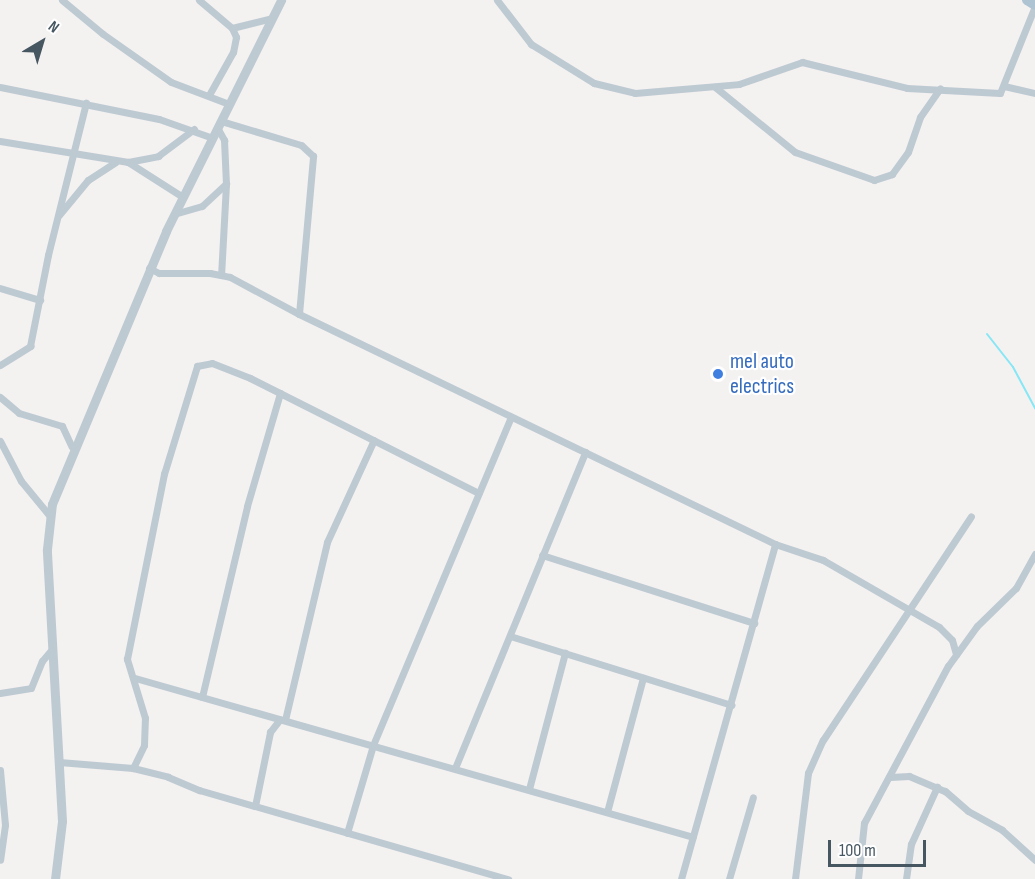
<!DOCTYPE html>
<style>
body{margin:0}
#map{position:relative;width:1035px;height:879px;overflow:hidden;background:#f4f1f1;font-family:"Sofia Sans Condensed",sans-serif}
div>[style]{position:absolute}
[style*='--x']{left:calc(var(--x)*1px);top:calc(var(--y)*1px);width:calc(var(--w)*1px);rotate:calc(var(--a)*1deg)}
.stream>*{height:2px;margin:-1px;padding:0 1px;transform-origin:1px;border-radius:1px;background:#86e7f5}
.minor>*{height:7px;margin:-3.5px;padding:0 3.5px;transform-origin:3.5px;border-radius:3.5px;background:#becad2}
.tertiary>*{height:9px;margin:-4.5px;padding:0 4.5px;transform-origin:4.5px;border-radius:4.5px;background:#becad2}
.primary>*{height:10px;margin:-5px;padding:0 5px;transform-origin:5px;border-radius:5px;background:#afc4d2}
.dots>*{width:16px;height:16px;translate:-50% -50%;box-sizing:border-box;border:3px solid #fff;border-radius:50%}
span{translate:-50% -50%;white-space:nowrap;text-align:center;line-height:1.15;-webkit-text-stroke:4.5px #fff;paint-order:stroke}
.shop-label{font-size:22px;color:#366cbe}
.left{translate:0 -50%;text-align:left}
.north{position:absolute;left:12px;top:12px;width:60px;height:60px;-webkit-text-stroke:4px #fff;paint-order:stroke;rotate:38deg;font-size:16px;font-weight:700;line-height:24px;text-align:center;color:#475761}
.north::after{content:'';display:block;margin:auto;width:21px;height:27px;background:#475761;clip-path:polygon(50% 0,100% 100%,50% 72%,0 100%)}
.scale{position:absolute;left:828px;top:840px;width:98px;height:27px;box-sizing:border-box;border:3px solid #475761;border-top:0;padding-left:8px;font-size:18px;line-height:21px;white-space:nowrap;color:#475761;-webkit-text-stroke:4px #fff;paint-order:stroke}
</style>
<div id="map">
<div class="stream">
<i style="--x:987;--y:334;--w:42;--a:51.8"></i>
<i style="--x:1013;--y:367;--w:47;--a:61.8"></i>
</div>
<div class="minor">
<i style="--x:62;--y:0;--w:53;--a:39.7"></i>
<i style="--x:103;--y:34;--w:83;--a:35.2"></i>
<i style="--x:171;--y:82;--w:62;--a:20.8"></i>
<i style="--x:199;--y:0;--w:43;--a:40.3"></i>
<i style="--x:232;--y:28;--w:10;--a:66"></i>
<i style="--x:236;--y:37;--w:15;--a:101"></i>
<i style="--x:233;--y:52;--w:49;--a:119.2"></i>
<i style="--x:497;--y:0;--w:56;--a:52.3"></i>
<i style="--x:531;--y:44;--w:74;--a:31.8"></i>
<i style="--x:594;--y:83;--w:42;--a:13.7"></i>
<i style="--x:635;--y:93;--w:104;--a:-4.9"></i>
<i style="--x:739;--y:84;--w:67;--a:-19.2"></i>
<i style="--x:802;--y:62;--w:108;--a:13.9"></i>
<i style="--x:907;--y:88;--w:93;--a:3.1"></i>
<i style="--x:1000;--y:93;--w:94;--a:-68.1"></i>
<i style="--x:232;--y:28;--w:41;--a:-14"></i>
<i style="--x:1004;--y:86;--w:32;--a:13"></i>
<i style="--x:0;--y:87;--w:162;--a:11.4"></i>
<i style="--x:159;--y:119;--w:57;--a:19.4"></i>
<i style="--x:715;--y:87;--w:103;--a:39.1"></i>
<i style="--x:795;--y:152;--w:84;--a:19.5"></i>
<i style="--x:874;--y:180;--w:19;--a:-18"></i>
<i style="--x:892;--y:174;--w:27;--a:-54"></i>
<i style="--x:908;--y:152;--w:37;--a:-71"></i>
<i style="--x:920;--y:117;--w:35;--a:-55"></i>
<i style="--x:218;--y:129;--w:13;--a:61"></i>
<i style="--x:224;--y:140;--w:44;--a:87.4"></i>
<i style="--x:226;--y:184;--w:91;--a:93.1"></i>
<i style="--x:0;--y:141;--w:130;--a:9.3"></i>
<i style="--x:128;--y:162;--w:31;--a:-11"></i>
<i style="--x:158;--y:156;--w:45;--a:-36.9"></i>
<i style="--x:128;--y:162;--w:65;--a:32.5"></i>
<i style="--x:174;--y:214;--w:29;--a:-16"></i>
<i style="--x:202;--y:206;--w:33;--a:-43"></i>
<i style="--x:59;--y:215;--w:45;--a:-50.4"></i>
<i style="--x:88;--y:180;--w:33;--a:-33"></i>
<i style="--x:149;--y:268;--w:11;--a:27"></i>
<i style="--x:159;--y:273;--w:51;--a:0"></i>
<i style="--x:210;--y:273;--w:20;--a:11"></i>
<i style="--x:230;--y:277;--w:78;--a:28.2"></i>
<i style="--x:299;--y:314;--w:159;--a:-84.9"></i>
<i style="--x:313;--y:156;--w:16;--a:-137"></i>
<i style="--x:301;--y:145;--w:84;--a:-163.3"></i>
<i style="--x:0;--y:288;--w:42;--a:16.7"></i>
<i style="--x:299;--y:314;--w:529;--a:25.79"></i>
<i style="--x:775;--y:544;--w:51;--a:18.4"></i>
<i style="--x:823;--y:560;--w:134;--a:30"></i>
<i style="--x:939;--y:627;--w:18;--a:45"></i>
<i style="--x:952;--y:640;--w:15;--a:74"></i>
<i style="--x:0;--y:365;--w:36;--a:-32"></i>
<i style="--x:30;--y:346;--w:93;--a:-78.8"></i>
<i style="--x:48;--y:255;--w:157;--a:-76"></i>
<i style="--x:0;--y:397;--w:25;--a:40"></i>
<i style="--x:19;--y:413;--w:45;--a:16.8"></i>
<i style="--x:62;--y:426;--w:23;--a:65"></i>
<i style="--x:0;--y:441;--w:45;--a:62.3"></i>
<i style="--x:21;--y:481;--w:44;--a:50.5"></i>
<i style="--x:542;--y:555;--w:223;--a:17.8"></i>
<i style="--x:510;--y:636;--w:232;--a:17.3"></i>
<i style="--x:135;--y:678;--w:580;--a:15.9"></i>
<i style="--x:0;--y:693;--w:31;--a:-9"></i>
<i style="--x:31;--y:688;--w:29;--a:-68"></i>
<i style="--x:42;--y:661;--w:17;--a:-50"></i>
<i style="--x:202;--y:697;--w:196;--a:-76.7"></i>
<i style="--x:247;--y:506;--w:118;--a:-73.7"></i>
<i style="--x:285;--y:720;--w:183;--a:-76.7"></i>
<i style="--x:327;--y:542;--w:112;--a:-65.3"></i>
<i style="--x:59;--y:762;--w:74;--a:4.6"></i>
<i style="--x:133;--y:768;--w:36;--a:14"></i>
<i style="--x:168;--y:777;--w:34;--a:23"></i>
<i style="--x:199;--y:790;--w:322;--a:16.1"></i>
<i style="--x:133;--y:768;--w:25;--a:-64"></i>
<i style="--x:144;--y:745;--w:27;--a:-88"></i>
<i style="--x:145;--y:718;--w:62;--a:-107"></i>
<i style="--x:127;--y:659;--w:189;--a:-78.7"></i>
<i style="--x:164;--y:474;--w:113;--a:-73"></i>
<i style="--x:197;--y:366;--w:15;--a:-11"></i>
<i style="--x:212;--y:363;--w:41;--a:21.5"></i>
<i style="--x:250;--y:378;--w:256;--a:26.7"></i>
<i style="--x:455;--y:768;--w:342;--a:-67.6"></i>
<i style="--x:0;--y:770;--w:55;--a:84.8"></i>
<i style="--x:5;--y:825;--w:35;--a:98"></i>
<i style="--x:890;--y:777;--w:19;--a:-3"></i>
<i style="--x:909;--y:776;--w:39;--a:23"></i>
<i style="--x:945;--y:791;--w:30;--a:41"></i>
<i style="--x:968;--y:811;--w:39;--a:29"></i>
<i style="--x:1002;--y:830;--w:45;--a:42.3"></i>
<i style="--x:529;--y:789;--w:141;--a:-75.2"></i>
<i style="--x:255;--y:806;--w:76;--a:-78.5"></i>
<i style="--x:270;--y:732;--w:16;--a:-52"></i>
<i style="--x:607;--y:812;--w:139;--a:-75"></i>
<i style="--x:347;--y:833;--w:92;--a:-73.5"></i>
<i style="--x:373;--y:745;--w:356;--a:-67.2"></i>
<i style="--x:681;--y:879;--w:348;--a:-74.3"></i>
<i style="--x:729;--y:879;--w:85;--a:-73.7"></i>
<i style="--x:795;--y:879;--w:107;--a:-83"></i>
<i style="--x:808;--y:773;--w:36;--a:-66"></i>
<i style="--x:823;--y:740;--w:268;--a:-56.5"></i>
<i style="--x:858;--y:879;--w:56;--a:-83.9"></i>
<i style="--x:864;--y:823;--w:178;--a:-61.9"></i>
<i style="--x:948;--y:666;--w:49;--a:-54.1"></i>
<i style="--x:977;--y:626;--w:54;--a:-44.3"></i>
<i style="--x:1016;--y:588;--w:39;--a:-61"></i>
<i style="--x:906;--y:879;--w:35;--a:-82"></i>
<i style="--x:911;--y:844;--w:63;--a:-65.5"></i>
</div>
<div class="tertiary">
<i style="--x:55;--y:879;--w:58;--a:-83.1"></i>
<i style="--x:62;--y:821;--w:272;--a:-93.2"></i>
<i style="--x:47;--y:549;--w:45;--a:-83.7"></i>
<i style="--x:52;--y:504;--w:296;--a:-67.3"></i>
<i style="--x:166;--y:231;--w:258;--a:-63.5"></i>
</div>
<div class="primary">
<i style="--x:1027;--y:0;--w:9;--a:32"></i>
</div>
<div class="dots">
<i style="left:718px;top:374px;background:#3f7fe0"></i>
</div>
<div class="shop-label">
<span class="left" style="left:730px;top:374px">mel auto<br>electrics</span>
</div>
<div class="north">N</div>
<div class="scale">100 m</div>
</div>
